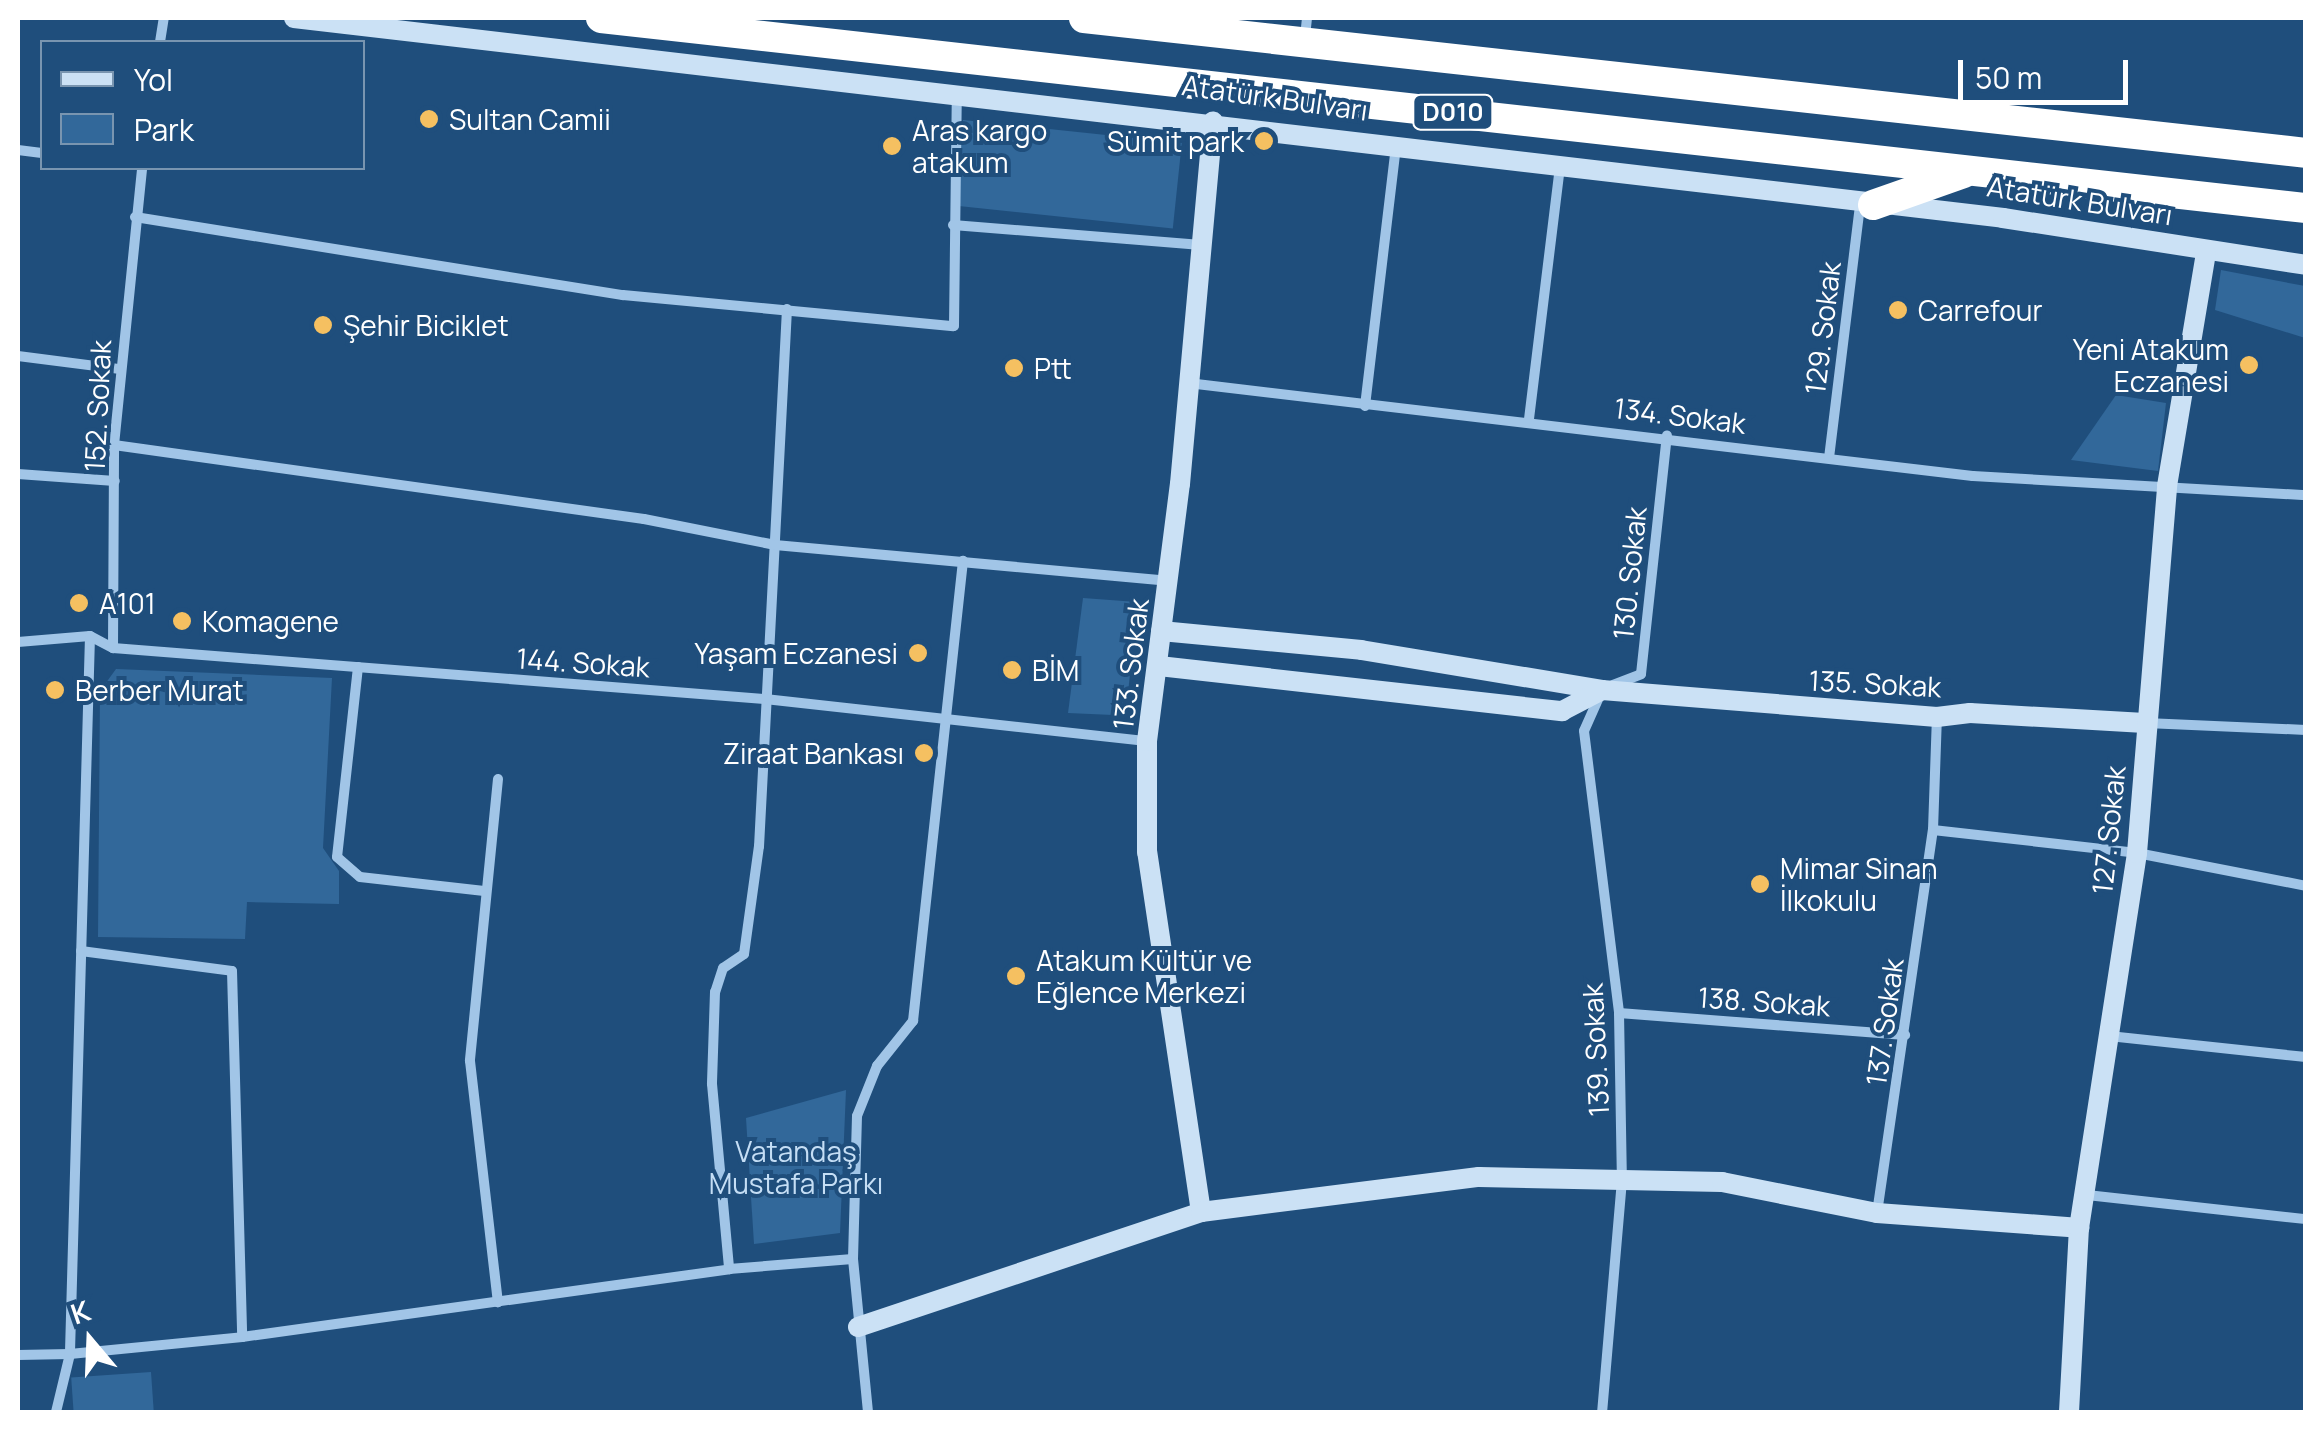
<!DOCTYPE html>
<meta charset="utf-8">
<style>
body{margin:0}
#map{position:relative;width:2323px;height:1430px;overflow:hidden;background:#1f4e7c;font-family:Manrope,sans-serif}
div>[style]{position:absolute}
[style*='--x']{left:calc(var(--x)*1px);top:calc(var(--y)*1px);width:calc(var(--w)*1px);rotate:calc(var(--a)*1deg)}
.green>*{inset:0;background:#32689a;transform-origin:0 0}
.street>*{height:10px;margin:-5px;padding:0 5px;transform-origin:5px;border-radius:5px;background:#a1c5e7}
.secondary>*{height:20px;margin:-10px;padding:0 10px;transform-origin:10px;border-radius:10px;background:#cbe1f5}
.highway>*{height:30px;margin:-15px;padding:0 15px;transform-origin:15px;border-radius:15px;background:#fff}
.dots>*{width:28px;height:28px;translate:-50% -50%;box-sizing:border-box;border:5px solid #1f4e7c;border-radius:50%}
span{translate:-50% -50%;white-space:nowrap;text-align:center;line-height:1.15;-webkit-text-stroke:8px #1f4e7c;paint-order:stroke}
.shield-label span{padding:2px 8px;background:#1f4e7c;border:2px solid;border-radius:8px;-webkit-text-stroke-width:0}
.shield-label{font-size:25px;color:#fff;font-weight:700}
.street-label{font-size:28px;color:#fff}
.poi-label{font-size:28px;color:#fff}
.left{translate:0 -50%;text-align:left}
.right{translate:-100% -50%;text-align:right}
.park-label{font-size:28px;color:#c5def5}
.frame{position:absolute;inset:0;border:20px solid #fff;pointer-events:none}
.legend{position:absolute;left:40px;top:40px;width:325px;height:130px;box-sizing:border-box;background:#1f4e7c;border:2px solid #7995b0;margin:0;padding:12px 18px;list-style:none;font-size:30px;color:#fff}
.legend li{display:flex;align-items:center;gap:20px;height:50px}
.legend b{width:50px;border:2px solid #7995b0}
.north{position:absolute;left:40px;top:1290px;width:100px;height:100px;-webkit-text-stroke:8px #1f4e7c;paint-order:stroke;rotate:341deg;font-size:28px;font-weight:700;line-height:40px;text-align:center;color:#fff}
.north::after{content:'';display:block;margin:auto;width:35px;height:45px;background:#fff;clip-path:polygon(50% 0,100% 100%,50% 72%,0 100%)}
.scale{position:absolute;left:1958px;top:60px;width:170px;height:45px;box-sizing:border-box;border:5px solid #fff;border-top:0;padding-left:12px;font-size:30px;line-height:35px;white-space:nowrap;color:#fff;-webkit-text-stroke:8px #1f4e7c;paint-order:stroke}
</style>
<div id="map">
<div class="green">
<i style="left:963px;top:120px;width:220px;height:86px;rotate:6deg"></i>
<i style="clip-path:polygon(2221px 270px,2305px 286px,2305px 338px,2215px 310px)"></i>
<i style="clip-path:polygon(2116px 395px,2166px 403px,2158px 471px,2071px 460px)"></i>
<i style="clip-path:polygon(1083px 598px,1137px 602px,1127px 704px,1113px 715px,1068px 713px)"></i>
<i style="clip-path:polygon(116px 669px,332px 678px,323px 848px,339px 871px,339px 904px,247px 902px,245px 939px,98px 937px,100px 691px)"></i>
<i style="clip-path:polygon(846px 1090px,840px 1233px,754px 1244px,746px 1118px)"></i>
<i style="left:151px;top:1372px;width:40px;height:80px;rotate:86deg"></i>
</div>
<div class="street">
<i style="--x:1305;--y:37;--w:19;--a:-84"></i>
<i style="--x:160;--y:42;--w:24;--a:-81"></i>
<i style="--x:18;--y:150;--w:24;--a:7"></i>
<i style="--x:135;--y:217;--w:494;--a:9.1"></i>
<i style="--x:623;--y:295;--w:332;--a:5.4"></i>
<i style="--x:954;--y:326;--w:233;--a:-89.3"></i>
<i style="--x:953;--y:225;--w:249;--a:4.6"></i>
<i style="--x:787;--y:309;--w:538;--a:92.98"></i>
<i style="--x:759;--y:846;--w:109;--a:97.9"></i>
<i style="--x:744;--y:954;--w:25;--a:146"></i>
<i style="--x:723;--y:968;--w:25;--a:108"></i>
<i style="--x:715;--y:992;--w:92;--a:91.9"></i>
<i style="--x:712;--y:1084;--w:186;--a:84.7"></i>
<i style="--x:729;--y:1269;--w:124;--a:-4.6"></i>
<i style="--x:18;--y:356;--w:103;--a:7.3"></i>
<i style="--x:1188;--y:383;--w:790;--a:6.76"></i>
<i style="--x:1973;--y:476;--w:334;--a:3.3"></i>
<i style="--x:1365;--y:406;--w:262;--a:-83.2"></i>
<i style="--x:1529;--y:419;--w:255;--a:-83"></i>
<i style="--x:114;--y:445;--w:535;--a:7.95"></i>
<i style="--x:644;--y:519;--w:134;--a:11.2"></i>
<i style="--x:775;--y:545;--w:394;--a:5.2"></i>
<i style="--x:1829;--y:458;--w:256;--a:-83"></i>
<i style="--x:18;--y:474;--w:97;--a:4.1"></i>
<i style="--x:90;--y:636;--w:718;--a:91.6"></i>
<i style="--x:70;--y:1354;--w:173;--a:-5.6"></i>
<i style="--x:242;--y:1337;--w:492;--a:-7.9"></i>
<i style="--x:18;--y:642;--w:72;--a:-4.8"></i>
<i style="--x:90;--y:636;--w:26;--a:28"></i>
<i style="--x:113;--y:648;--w:654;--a:4.47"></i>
<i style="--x:765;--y:699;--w:384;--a:6.3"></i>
<i style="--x:113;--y:648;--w:203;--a:-89.7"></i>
<i style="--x:114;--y:445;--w:278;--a:-84.2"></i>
<i style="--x:358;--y:667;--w:191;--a:96.3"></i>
<i style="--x:337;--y:857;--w:30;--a:41"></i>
<i style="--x:360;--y:877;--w:125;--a:6.4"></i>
<i style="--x:1613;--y:685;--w:30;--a:-21"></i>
<i style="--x:1641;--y:674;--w:240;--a:-83.8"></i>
<i style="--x:1600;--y:695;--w:39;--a:114"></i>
<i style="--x:1584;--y:731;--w:284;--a:82.9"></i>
<i style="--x:1619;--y:1013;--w:167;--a:89"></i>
<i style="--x:1622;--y:1180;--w:233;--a:94.9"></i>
<i style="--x:2146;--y:723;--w:160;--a:2.5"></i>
<i style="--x:498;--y:779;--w:283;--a:95.7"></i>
<i style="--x:470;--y:1061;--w:243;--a:83.4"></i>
<i style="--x:1933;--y:830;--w:205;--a:6.4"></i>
<i style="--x:2137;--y:853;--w:172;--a:11"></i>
<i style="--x:81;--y:951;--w:152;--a:7.5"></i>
<i style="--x:232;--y:971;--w:366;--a:88.4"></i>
<i style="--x:1619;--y:1013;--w:287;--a:4.4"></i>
<i style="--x:2109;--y:1036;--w:198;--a:6.1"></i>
<i style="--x:2087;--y:1195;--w:220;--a:6.3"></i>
<i style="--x:1877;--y:1213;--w:387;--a:-81.7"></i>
<i style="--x:1933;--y:830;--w:112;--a:-88"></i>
<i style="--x:18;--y:1355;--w:52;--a:-1.1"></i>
<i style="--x:70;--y:1354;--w:60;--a:103.6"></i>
<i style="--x:868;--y:1412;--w:154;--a:-95.6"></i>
<i style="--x:853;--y:1259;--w:143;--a:-88.4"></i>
<i style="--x:857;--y:1116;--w:54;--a:-68.2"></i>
<i style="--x:877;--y:1066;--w:58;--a:-51.3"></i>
<i style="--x:913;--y:1021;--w:463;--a:-83.8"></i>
</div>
<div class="secondary">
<i style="--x:294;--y:18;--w:1721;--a:6.67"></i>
<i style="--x:2003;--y:218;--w:307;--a:8.8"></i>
<i style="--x:1161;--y:631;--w:201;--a:5.4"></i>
<i style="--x:1361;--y:650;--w:244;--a:9.4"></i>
<i style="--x:1602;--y:690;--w:336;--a:4.6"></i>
<i style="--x:1937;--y:717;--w:33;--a:-7"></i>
<i style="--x:1970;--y:713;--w:175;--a:3.3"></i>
<i style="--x:1159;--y:666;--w:406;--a:6.4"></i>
<i style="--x:1562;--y:711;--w:45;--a:-27.7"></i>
<i style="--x:1201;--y:1212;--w:364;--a:-98.5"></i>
<i style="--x:1147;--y:852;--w:111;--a:-90"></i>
<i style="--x:1147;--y:741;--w:259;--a:-82.7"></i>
<i style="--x:1180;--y:484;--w:364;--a:-84.8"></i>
<i style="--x:858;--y:1327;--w:362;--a:-18.5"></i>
<i style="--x:1201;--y:1212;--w:280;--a:-7.2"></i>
<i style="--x:1479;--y:1177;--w:243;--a:1.2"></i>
<i style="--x:1722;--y:1182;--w:158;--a:11.3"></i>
<i style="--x:1877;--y:1213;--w:203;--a:4.2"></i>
<i style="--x:2069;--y:1412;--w:184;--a:-86.9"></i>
<i style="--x:2079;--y:1228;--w:379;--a:-81.2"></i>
<i style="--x:2137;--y:853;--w:368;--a:-85.3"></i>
<i style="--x:2167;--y:486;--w:235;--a:-80.5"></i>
</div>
<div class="highway">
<i style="--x:601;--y:18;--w:1716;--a:6.36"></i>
<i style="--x:1084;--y:18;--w:1229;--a:6.3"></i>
<i style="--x:1873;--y:205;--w:96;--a:-19.4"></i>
</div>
<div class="dots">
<i style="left:429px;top:119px;background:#f5c061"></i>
<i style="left:1264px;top:141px;background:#f5c061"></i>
<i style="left:892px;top:146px;background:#f5c061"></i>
<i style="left:1898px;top:310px;background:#f5c061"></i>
<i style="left:323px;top:325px;background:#f5c061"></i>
<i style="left:2249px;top:365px;background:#f5c061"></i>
<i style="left:1014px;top:368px;background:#f5c061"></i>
<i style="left:79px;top:603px;background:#f5c061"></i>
<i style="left:182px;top:621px;background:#f5c061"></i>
<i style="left:918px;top:653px;background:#f5c061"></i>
<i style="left:1012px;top:670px;background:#f5c061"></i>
<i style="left:55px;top:690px;background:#f5c061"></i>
<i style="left:924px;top:753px;background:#f5c061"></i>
<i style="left:1760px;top:884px;background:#f5c061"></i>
<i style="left:1016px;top:976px;background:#f5c061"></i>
</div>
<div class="shield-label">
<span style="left:1453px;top:112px">D010</span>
</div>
<div class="street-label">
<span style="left:1275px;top:97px;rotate:8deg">Atatürk Bulvarı</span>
<span style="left:2080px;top:200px;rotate:9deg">Atatürk Bulvarı</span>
<span style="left:1822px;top:328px;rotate:-83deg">129. Sokak</span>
<span style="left:97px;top:406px;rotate:-87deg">152. Sokak</span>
<span style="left:1680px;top:415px;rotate:7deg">134. Sokak</span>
<span style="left:1629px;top:573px;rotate:-84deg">130. Sokak</span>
<span style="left:583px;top:662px;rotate:4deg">144. Sokak</span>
<span style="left:1130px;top:664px;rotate:-83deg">133. Sokak</span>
<span style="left:1875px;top:683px;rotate:3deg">135. Sokak</span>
<span style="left:2108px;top:830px;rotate:-84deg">127. Sokak</span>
<span style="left:1764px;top:1001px;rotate:4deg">138. Sokak</span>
<span style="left:1884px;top:1022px;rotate:-82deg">137. Sokak</span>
<span style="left:1595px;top:1050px;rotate:-93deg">139. Sokak</span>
</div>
<div class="poi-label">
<span class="left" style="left:449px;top:119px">Sultan Camii</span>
<span class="left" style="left:912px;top:146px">Aras kargo<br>atakum</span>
<span class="right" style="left:1244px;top:141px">Sümit park</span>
<span class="left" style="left:1918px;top:310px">Carrefour</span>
<span class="left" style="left:343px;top:325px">Şehir Biciklet</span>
<span class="right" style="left:2229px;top:365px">Yeni Atakum<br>Eczanesi</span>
<span class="left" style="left:1034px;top:368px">Ptt</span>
<span class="left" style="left:99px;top:603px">A101</span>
<span class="left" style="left:202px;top:621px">Komagene</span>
<span class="right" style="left:898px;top:653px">Yaşam Eczanesi</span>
<span class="left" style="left:1032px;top:670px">BİM</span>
<span class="left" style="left:75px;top:690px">Berber Murat</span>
<span class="right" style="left:904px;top:753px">Ziraat Bankası</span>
<span class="left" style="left:1780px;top:884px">Mimar Sinan<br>İlkokulu</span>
<span class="left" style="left:1036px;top:976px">Atakum Kültür ve<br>Eğlence Merkezi</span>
</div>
<div class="park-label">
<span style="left:796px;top:1167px">Vatandaş<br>Mustafa Parkı</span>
</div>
<div class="frame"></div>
<ul class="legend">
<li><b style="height:12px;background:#cbe1f5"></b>Yol</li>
<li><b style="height:28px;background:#32689a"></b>Park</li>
</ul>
<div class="north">K</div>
<div class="scale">50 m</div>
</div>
